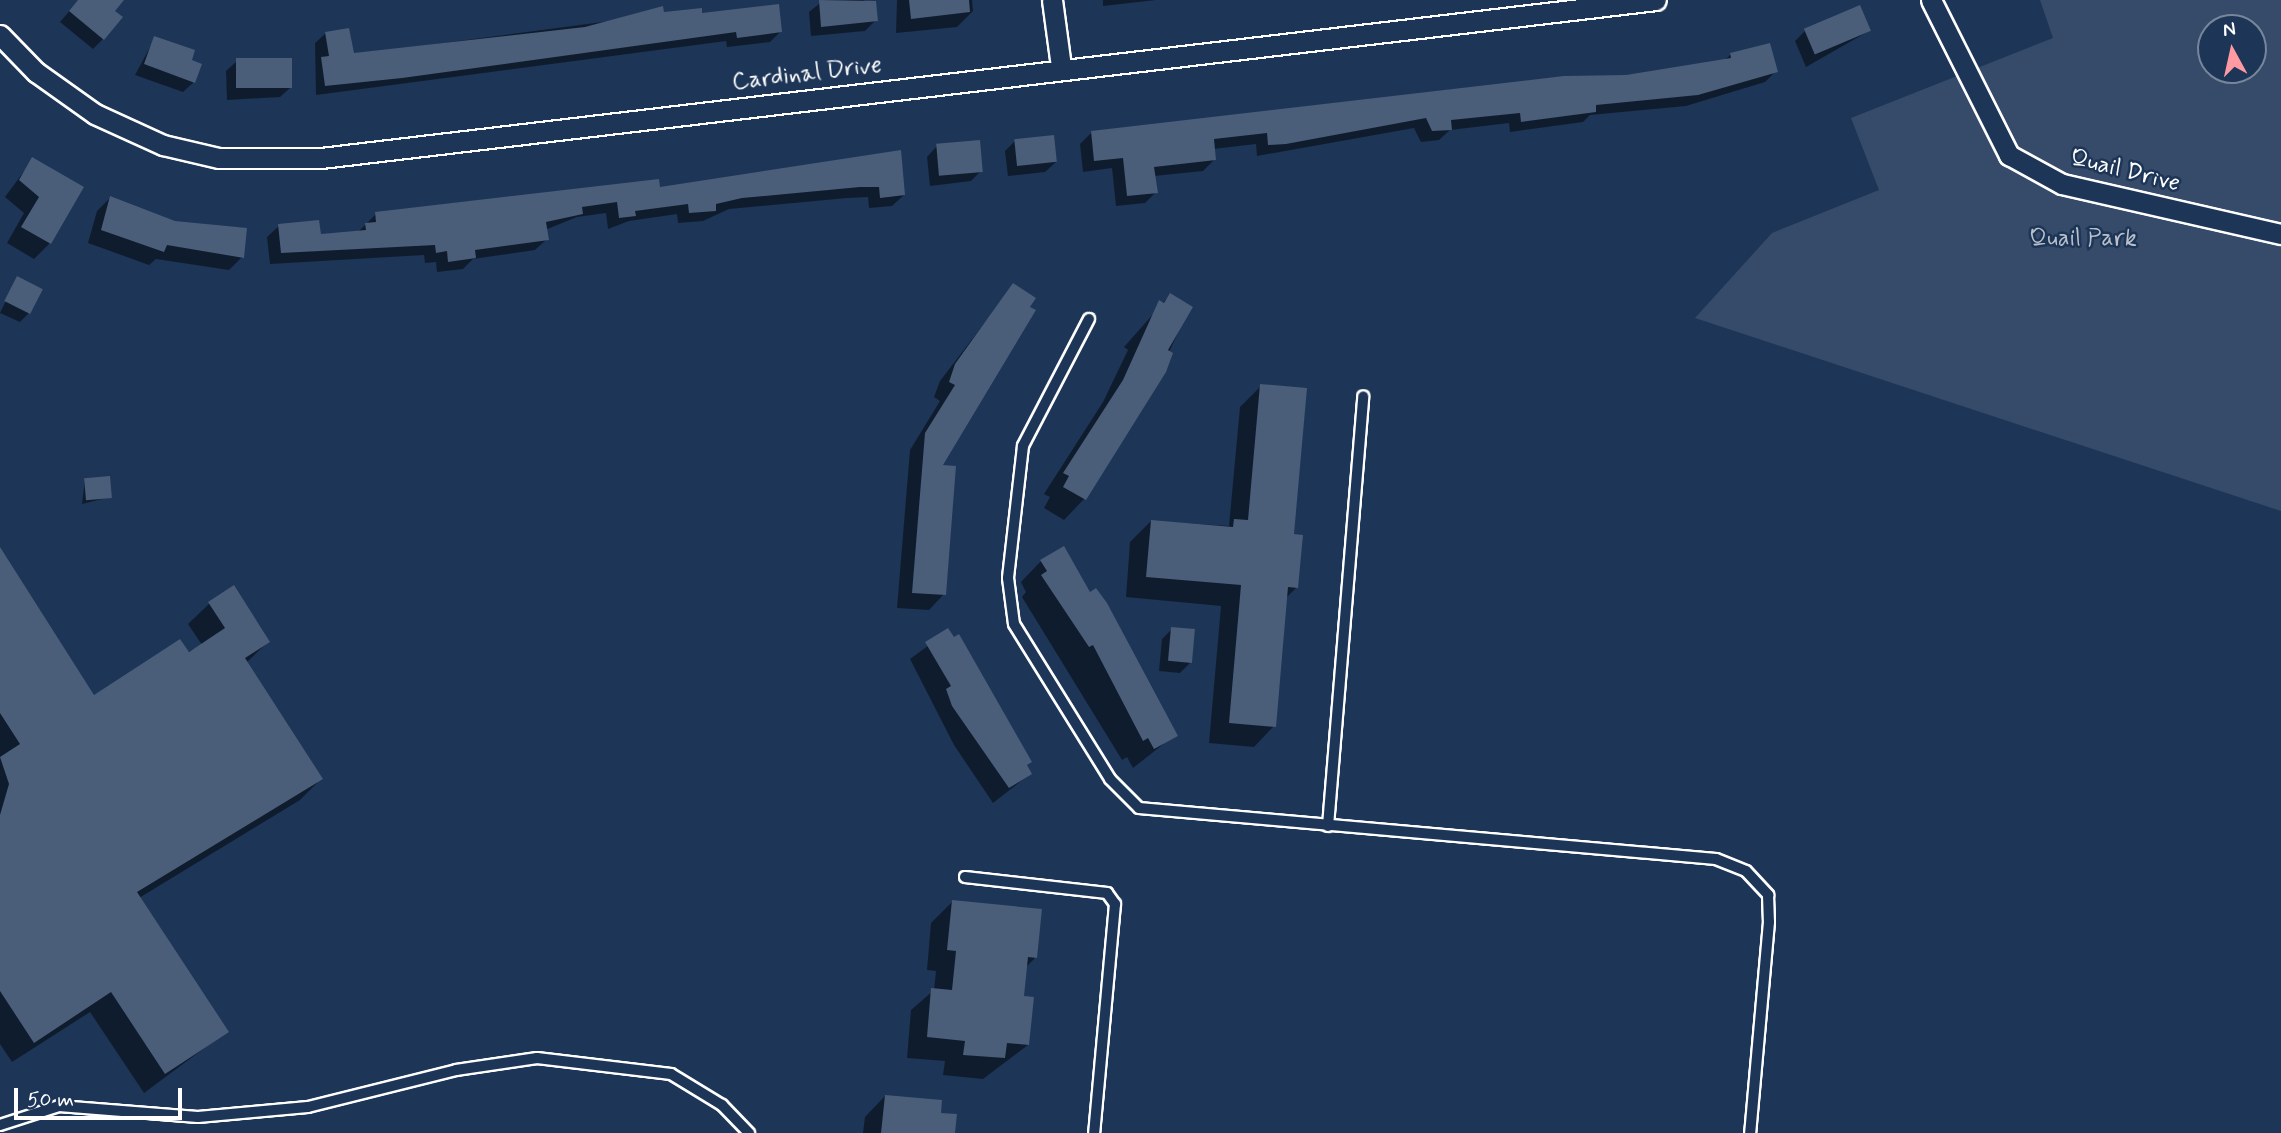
<!DOCTYPE html>
<style>
body{margin:0}
#map{position:relative;width:2281px;height:1133px;overflow:hidden;background:#1d3557;font-family:Mynerve,sans-serif}
div>[style]{position:absolute}
[style*='--x']{left:calc(var(--x)*1px);top:calc(var(--y)*1px);width:calc(var(--w)*1px);rotate:calc(var(--a)*1deg)}
.green>*{inset:0;background:#364b69}
.shadow>*{inset:0;background:#0007}
.building>*{inset:0;background:#4a5d79;transform-origin:0 0}
.roads{filter:drop-shadow(2px 0 #fff) drop-shadow(-2px 0 #fff) drop-shadow(0 2px #fff) drop-shadow(0 -2px #fff)}
.service>*{height:10px;margin:-5px;padding:0 5px;transform-origin:5px;border-radius:5px;background:#1d3557}
.minor>*{height:19px;margin:-9.5px;padding:0 9.5px;transform-origin:9.5px;border-radius:9.5px;background:#1d3557}
span{translate:-50% -50%;white-space:nowrap;text-align:center;line-height:1.15;-webkit-text-stroke:5px #1d3557;paint-order:stroke}
.street-label{font-size:24px;color:#fff}
.park-label{font-size:24px;color:#b9c0ca}
.north{position:absolute;left:2197px;top:14px;width:70px;height:70px;box-sizing:border-box;background:#1d3557;border:2px solid #77869a;border-radius:50%;rotate:352deg;font-size:19px;font-weight:700;line-height:28px;text-align:center;color:#fff}
.north::after{content:'';display:block;margin:auto;width:24px;height:32px;background:#ff9aa2;clip-path:polygon(50% 0,100% 100%,50% 72%,0 100%)}
.scale{position:absolute;left:14px;top:1088px;width:168px;height:32px;box-sizing:border-box;border:4px solid #fff;border-top:0;padding-left:9px;font-size:21px;line-height:24px;white-space:nowrap;color:#fff;-webkit-text-stroke:5px #1d3557;paint-order:stroke}
</style>
<div id="map">
<div class="green">
<i style="clip-path:polygon(evenodd,2040px 0,2281px 0,2281px 511px,1695px 318px,1772px 233px,1879px 190px,1851px 118px,2053px 38px,2040px 0,2211px 28px,2253px 28px,2253px 70px,2211px 70px,2211px 28px)"></i>
</div>
<div class="shadow">
<i style="clip-path:polygon(79px 0,114px 0,103px 39px,93px 49px,60px 22px)"></i>
<i style="clip-path:polygon(824px 0,864px 0,876px 20px,865px 31px,811px 36px,809px 12px)"></i>
<i style="clip-path:polygon(897px 0,972px 0,973px 11px,957px 27px,896px 33px)"></i>
<i style="clip-path:polygon(1103px 0,1156px 0,1103px 6px)"></i>
<i style="clip-path:polygon(663px 14px,701px 15px,780px 32px,770px 42px,727px 47px,726px 41px,316px 95px,315px 43px,326px 33px,353px 55px)"></i>
<i style="clip-path:polygon(1805px 31px,1869px 31px,1806px 67px,1795px 41px)"></i>
<i style="clip-path:polygon(155px 38px,194px 82px,183px 92px,135px 75px)"></i>
<i style="clip-path:polygon(1731px 54px,1776px 71px,1765px 82px,1686px 106px,1590px 115px,1583px 122px,1510px 132px,1509px 123px,1450px 130px,1439px 140px,1421px 142px,1414px 128px,1257px 156px,1256px 144px,1213px 149px,1214px 160px,1203px 171px,1154px 176px,1156px 192px,1145px 203px,1116px 206px,1112px 168px,1083px 172px,1080px 144px,1091px 133px,1626px 77px,1724px 61px)"></i>
<i style="clip-path:polygon(237px 61px,291px 87px,280px 97px,227px 100px,226px 71px)"></i>
<i style="clip-path:polygon(1015px 141px,1056px 162px,1045px 172px,1008px 176px,1005px 151px)"></i>
<i style="clip-path:polygon(937px 146px,981px 171px,971px 181px,930px 186px,927px 157px)"></i>
<i style="clip-path:polygon(899px 152px,904px 195px,892px 206px,869px 208px,868px 197px,847px 198px,729px 209px,703px 221px,678px 223px,677px 214px,629px 221px,608px 229px,606px 213px,577px 217px,545px 230px,547px 239px,535px 250px,473px 259px,463px 269px,437px 272px,436px 262px,425px 263px,424px 255px,270px 264px,267px 237px,279px 226px,319px 236px,358px 232px,376px 214px,658px 189px)"></i>
<i style="clip-path:polygon(33px 159px,50px 243px,34px 259px,7px 243px,24px 213px,5px 197px)"></i>
<i style="clip-path:polygon(110px 198px,242px 257px,229px 270px,156px 259px,149px 265px,88px 243px,97px 211px)"></i>
<i style="clip-path:polygon(17px 278px,30px 312px,20px 322px,0 313px)"></i>
<i style="clip-path:polygon(1013px 286px,940px 467px,944px 594px,929px 610px,897px 608px,910px 450px,940px 401px,934px 397px,940px 381px)"></i>
<i style="clip-path:polygon(1170px 295px,1190px 307px,1142px 410px,1084px 499px,1064px 520px,1044px 508px,1050px 497px,1044px 494px,1103px 402px,1128px 350px,1124px 347px)"></i>
<i style="clip-path:polygon(1261px 386px,1297px 587px,1286px 598px,1274px 726px,1254px 747px,1209px 743px,1221px 606px,1126px 597px,1130px 542px,1151px 521px,1229px 526px,1240px 407px)"></i>
<i style="clip-path:polygon(85px 480px,110px 497px,82px 504px)"></i>
<i style="clip-path:polygon(0 552px,94px 698px,202px 645px,188px 624px,209px 604px,268px 642px,246px 663px,321px 779px,300px 800px,139px 898px,226px 1032px,144px 1093px,90px 1012px,12px 1062px,0 1044px)"></i>
<i style="clip-path:polygon(1041px 561px,1175px 735px,1133px 768px,1127px 757px,1122px 760px,1022px 597px,1026px 592px,1021px 582px)"></i>
<i style="clip-path:polygon(1172px 629px,1190px 663px,1180px 673px,1159px 671px,1162px 639px)"></i>
<i style="clip-path:polygon(948px 631px,1030px 774px,993px 803px,954px 745px,910px 659px)"></i>
<i style="clip-path:polygon(952px 902px,1036px 957px,1025px 968px,1023px 998px,1028px 1045px,983px 1079px,943px 1075px,945px 1061px,907px 1058px,911px 1010px,934px 990px,936px 971px,927px 970px,931px 923px)"></i>
<i style="clip-path:polygon(885px 1096px,939px 1115px,954px 1133px,863px 1133px,865px 1117px)"></i>
</div>
<div class="building">
<i style="clip-path:polygon(78px 0,124px 0,115px 11px,123px 17px,104px 40px,69px 11px)"></i>
<i style="clip-path:polygon(819px 0,876px 1px,878px 21px,821px 27px)"></i>
<i style="clip-path:polygon(909px 0,969px 0,970px 12px,911px 19px)"></i>
<i style="clip-path:polygon(779px 4px,782px 32px,737px 38px,736px 32px,402px 78px,325px 86px,321px 57px,329px 56px,325px 32px,349px 28px,354px 53px,585px 27px,663px 6px,664px 12px,702px 8px,702px 13px)"></i>
<i style="left:1860px;top:5px;width:28px;height:61px;rotate:67deg"></i>
<i style="clip-path:polygon(154px 36px,195px 50px,192px 60px,202px 64px,195px 83px,144px 64px)"></i>
<i style="clip-path:polygon(1770px 43px,1778px 72px,1698px 95px,1596px 105px,1596px 112px,1521px 122px,1520px 113px,1451px 120px,1452px 130px,1432px 131px,1426px 118px,1286px 144px,1268px 145px,1267px 133px,1214px 139px,1216px 160px,1154px 167px,1158px 193px,1127px 196px,1123px 158px,1094px 161px,1091px 131px,1564px 76px,1626px 75px,1731px 58px,1730px 53px)"></i>
<i style="left:292px;top:58px;width:30px;height:56px;rotate:90deg"></i>
<i style="left:1054px;top:135px;width:27px;height:40px;rotate:84deg"></i>
<i style="left:980px;top:140px;width:32px;height:44px;rotate:85deg"></i>
<i style="clip-path:polygon(901px 150px,905px 195px,880px 198px,879px 187px,860px 187px,742px 198px,716px 204px,716px 211px,689px 213px,688px 204px,635px 211px,636px 216px,619px 218px,617px 202px,582px 207px,583px 214px,546px 222px,549px 240px,475px 250px,476px 258px,448px 262px,447px 251px,436px 253px,435px 245px,281px 253px,278px 224px,319px 220px,321px 234px,366px 230px,365px 223px,376px 222px,375px 212px,659px 179px,660px 187px)"></i>
<i style="clip-path:polygon(32px 157px,84px 187px,51px 244px,21px 227px,39px 197px,19px 180px)"></i>
<i style="clip-path:polygon(110px 196px,175px 221px,247px 228px,244px 258px,167px 245px,164px 252px,101px 230px)"></i>
<i style="left:17px;top:276px;width:29px;height:28px;rotate:27deg"></i>
<i style="clip-path:polygon(1013px 283px,1036px 298px,1030px 307px,1036px 310px,943px 465px,956px 466px,946px 595px,912px 593px,925px 433px,955px 385px,949px 382px,955px 364px)"></i>
<i style="clip-path:polygon(1170px 293px,1193px 307px,1168px 350px,1173px 353px,1166px 372px,1086px 500px,1063px 487px,1069px 476px,1063px 473px,1123px 380px,1159px 300px,1164px 303px)"></i>
<i style="clip-path:polygon(1260px 384px,1307px 388px,1294px 534px,1303px 535px,1298px 588px,1288px 587px,1276px 727px,1229px 723px,1241px 585px,1146px 577px,1151px 520px,1233px 527px,1234px 519px,1248px 520px)"></i>
<i style="left:110px;top:476px;width:22px;height:26px;rotate:85deg"></i>
<i style="clip-path:polygon(1064px 546px,1090px 592px,1096px 588px,1107px 603px,1178px 736px,1154px 749px,1148px 738px,1143px 741px,1093px 645px,1089px 647px,1041px 575px,1047px 571px,1040px 560px)"></i>
<i style="clip-path:polygon(0 547px,94px 695px,180px 639px,189px 652px,225px 628px,208px 602px,234px 585px,270px 642px,245px 658px,323px 779px,137px 892px,229px 1032px,165px 1074px,111px 992px,34px 1043px,0 991px,0 815px,9px 784px,0 757px,20px 744px,0 713px)"></i>
<i style="left:1171px;top:627px;width:24px;height:34px;rotate:5deg"></i>
<i style="clip-path:polygon(948px 628px,954px 637px,959px 634px,1032px 762px,1027px 765px,1032px 774px,1009px 788px,952px 706px,946px 689px,951px 686px,925px 642px)"></i>
<i style="clip-path:polygon(952px 900px,1042px 909px,1037px 958px,1028px 957px,1024px 996px,1034px 997px,1029px 1045px,1007px 1043px,1005px 1058px,963px 1055px,965px 1041px,927px 1037px,931px 988px,952px 990px,956px 951px,947px 950px)"></i>
<i style="clip-path:polygon(885px 1095px,942px 1100px,941px 1113px,957px 1114px,955px 1133px,881px 1133px)"></i>
</div>
<div class="roads">
<div class="service">
<i style="--x:1089;--y:319;--w:143;--a:117.5"></i>
<i style="--x:1023;--y:446;--w:133;--a:96.5"></i>
<i style="--x:1008;--y:578;--w:46;--a:82.6"></i>
<i style="--x:1014;--y:624;--w:182;--a:58.2"></i>
<i style="--x:1110;--y:779;--w:41;--a:45"></i>
<i style="--x:1139;--y:808;--w:579;--a:5.05"></i>
<i style="--x:1716;--y:859;--w:32;--a:22"></i>
<i style="--x:1746;--y:871;--w:33;--a:47"></i>
<i style="--x:1768;--y:895;--w:27;--a:88"></i>
<i style="--x:1769;--y:922;--w:212;--a:95.1"></i>
<i style="--x:1328;--y:826;--w:431;--a:-85.3"></i>
<i style="--x:965;--y:877;--w:143;--a:6.4"></i>
<i style="--x:1107;--y:893;--w:14;--a:54"></i>
<i style="--x:1115;--y:904;--w:230;--a:95.2"></i>
<i style="--x:0;--y:1125;--w:62;--a:-17.9"></i>
<i style="--x:59;--y:1106;--w:139;--a:4.5"></i>
<i style="--x:198;--y:1117;--w:110;--a:-5.2"></i>
<i style="--x:308;--y:1107;--w:153;--a:-14"></i>
<i style="--x:456;--y:1070;--w:82;--a:-8.4"></i>
<i style="--x:537;--y:1058;--w:135;--a:6.8"></i>
<i style="--x:671;--y:1074;--w:60;--a:31.3"></i>
<i style="--x:722;--y:1105;--w:39;--a:46"></i>
</div>
<div class="minor">
<i style="--x:1052;--y:0;--w:68;--a:82.3"></i>
<i style="--x:1931;--y:0;--w:174;--a:63.3"></i>
<i style="--x:2009;--y:155;--w:60;--a:28.7"></i>
<i style="--x:2062;--y:184;--w:225;--a:12.9"></i>
<i style="--x:0;--y:35;--w:52;--a:45.8"></i>
<i style="--x:36;--y:72;--w:72;--a:35.4"></i>
<i style="--x:95;--y:114;--w:75;--a:24.5"></i>
<i style="--x:163;--y:145;--w:57;--a:13.1"></i>
<i style="--x:219;--y:158;--w:102;--a:0"></i>
<i style="--x:321;--y:158;--w:1344;--a:-6.75"></i>
</div>
</div>
<div class="street-label">
<span style="left:807px;top:74px;rotate:-7deg">Cardinal Drive</span>
<span style="left:2125px;top:171px;rotate:14deg">Quail Drive</span>
</div>
<div class="park-label">
<span style="left:2083px;top:239px">Quail Park</span>
</div>
<div class="north">N</div>
<div class="scale">50 m</div>
</div>
